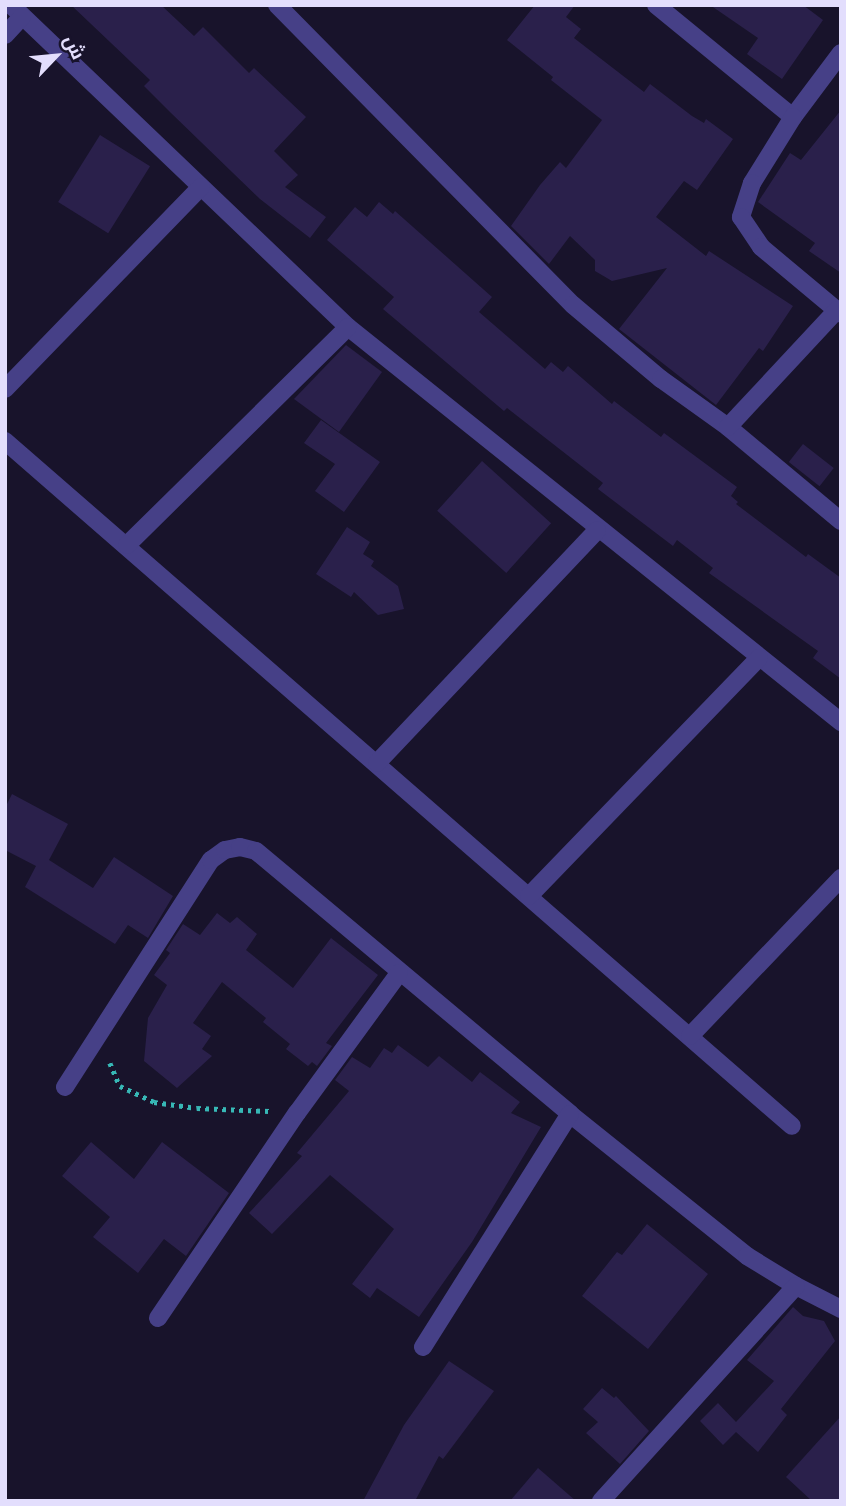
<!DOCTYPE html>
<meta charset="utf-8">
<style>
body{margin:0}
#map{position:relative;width:846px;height:1506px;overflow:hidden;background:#18132b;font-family:"Asap Condensed",Cairo,sans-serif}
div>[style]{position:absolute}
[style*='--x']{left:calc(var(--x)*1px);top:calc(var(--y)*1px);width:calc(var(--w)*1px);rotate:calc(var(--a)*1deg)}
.building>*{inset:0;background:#2a204b;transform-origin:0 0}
.path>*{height:4.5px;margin-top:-2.25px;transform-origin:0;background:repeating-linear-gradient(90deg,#37b8b6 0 3.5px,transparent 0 8.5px)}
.minor>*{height:18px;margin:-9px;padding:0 9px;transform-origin:9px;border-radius:9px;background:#464087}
span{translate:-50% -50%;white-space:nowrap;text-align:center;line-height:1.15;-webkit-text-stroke:5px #18132b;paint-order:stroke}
.frame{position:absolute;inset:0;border:7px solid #e3defd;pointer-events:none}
.north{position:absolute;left:21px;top:21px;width:70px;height:70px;-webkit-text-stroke:5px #18132b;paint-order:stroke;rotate:64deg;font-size:19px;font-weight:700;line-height:28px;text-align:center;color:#e3defd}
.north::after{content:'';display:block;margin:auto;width:24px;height:32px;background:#e3defd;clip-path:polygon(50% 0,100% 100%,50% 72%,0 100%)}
</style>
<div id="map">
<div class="building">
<i style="clip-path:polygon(71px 5px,161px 5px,194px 36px,203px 27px,249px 73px,254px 68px,306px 117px,274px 151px,298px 175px,285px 187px,326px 217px,310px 238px,260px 199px,171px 113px,144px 86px,150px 80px)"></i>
<i style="clip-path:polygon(535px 5px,575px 5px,566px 17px,581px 29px,574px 38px,644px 92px,650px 84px,692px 116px,704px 123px,706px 119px,733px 139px,697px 190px,684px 181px,656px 217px,706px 256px,709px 251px,793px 306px,763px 351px,759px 348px,716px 405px,619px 329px,667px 268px,612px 281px,595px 271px,595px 260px,570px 236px,549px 264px,511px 226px,540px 185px,560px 162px,566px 168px,602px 120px,551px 80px,553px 77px,507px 40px)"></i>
<i style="clip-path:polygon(710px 5px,803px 5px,823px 20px,782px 79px,747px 54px,758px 38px)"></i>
<i style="clip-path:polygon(841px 110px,841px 273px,809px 251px,815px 243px,758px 202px,790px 153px,801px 160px)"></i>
<i style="left:100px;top:135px;width:59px;height:79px;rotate:32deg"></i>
<i style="clip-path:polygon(379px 202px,393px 214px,395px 211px,492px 297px,479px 312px,545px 369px,551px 362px,563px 372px,568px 366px,612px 404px,614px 401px,661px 437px,664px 433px,737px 487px,731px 496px,738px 502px,736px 504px,806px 557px,808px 554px,841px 578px,841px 679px,813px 658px,818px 651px,709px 573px,713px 568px,677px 540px,673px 546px,598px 489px,603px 483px,507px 408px,504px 411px,383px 309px,394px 297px,327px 240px,355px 207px,367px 217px)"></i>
<i style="clip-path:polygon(346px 345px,382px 372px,339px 432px,294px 399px)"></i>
<i style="clip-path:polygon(321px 420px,380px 462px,344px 512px,315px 491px,335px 464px,304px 443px)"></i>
<i style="left:803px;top:444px;width:39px;height:23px;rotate:38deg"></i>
<i style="left:482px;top:461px;width:93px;height:67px;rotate:42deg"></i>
<i style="clip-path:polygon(347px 527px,370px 542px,363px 554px,374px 561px,371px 566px,398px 586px,404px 609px,378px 615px,354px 592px,351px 597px,316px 574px)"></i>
<i style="clip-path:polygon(12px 794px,68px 824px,49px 860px,93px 888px,114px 857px,173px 896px,148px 938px,128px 925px,115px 944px,25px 887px,36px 866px,5px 850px,5px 808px)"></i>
<i style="clip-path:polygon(217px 913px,230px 923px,237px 917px,257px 934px,246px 950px,293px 988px,331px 938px,378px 975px,326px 1043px,332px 1046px,317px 1066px,312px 1062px,308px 1066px,286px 1049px,290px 1044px,263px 1022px,266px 1018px,222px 982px,193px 1023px,211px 1036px,202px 1049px,212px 1056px,177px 1088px,144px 1061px,148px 1018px,167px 985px,154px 975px,170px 953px,166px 950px,183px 924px,200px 935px)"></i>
<i style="clip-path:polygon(398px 1045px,428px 1067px,439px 1056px,472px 1082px,480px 1072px,520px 1102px,511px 1113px,541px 1127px,472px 1242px,419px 1317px,377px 1288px,370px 1298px,352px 1284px,394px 1229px,330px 1175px,272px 1234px,249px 1213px,302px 1156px,297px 1153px,349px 1091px,335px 1080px,352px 1057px,370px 1068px,384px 1048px,392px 1053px)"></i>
<i style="clip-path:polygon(91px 1142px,134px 1179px,162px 1142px,229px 1193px,186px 1256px,164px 1239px,138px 1273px,93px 1237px,110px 1217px,62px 1176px)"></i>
<i style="clip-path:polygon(647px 1224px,708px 1274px,648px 1349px,582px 1296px,617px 1252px,622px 1255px)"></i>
<i style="clip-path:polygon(793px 1307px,803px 1316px,824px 1321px,835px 1341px,781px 1409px,787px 1415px,758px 1452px,736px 1432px,723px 1445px,700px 1421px,718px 1403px,736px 1422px,774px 1381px,747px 1360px)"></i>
<i style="clip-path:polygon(449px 1361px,494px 1391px,443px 1459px,439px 1456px,415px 1501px,363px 1501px,404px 1425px)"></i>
<i style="clip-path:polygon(602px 1388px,614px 1398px,616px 1396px,649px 1431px,620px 1464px,586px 1433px,598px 1422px,583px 1409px)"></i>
<i style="clip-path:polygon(841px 1416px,841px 1501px,812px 1501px,786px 1477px)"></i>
<i style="clip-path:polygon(538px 1468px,576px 1501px,510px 1501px)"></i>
</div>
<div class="path">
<i style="--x:110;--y:1063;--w:25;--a:67"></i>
<i style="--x:120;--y:1086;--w:38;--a:25"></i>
<i style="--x:154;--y:1102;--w:43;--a:7.9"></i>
<i style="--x:197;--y:1108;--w:73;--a:2.4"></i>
</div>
<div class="minor">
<i style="--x:11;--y:5;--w:466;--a:43.7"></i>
<i style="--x:348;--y:327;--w:632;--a:38.7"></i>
<i style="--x:277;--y:5;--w:421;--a:45.4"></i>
<i style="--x:573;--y:305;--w:115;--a:40.1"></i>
<i style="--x:661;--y:379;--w:82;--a:35.6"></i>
<i style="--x:728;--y:427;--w:147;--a:39.8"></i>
<i style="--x:656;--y:5;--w:177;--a:39.3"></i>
<i style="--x:5;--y:35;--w:25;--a:-47"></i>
<i style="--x:841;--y:53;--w:80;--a:126.9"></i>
<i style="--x:793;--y:117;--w:78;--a:121.8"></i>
<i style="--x:752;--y:183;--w:36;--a:108"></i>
<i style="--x:741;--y:217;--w:36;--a:56"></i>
<i style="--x:761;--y:247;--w:104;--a:39.9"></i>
<i style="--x:5;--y:389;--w:281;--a:-45.9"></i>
<i style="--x:728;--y:427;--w:160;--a:-47"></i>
<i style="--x:5;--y:441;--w:1043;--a:41.04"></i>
<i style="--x:127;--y:545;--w:310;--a:-44.6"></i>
<i style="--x:377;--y:763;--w:320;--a:-46.6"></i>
<i style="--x:529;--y:896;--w:331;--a:-46"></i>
<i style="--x:690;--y:1036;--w:219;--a:-46.3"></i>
<i style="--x:65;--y:1087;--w:270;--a:-57.3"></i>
<i style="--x:211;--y:860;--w:17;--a:-36"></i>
<i style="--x:225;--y:850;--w:15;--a:-11"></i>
<i style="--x:240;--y:847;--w:16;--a:14"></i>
<i style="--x:256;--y:851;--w:410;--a:39.9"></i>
<i style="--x:570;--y:1114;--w:227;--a:38.7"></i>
<i style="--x:747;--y:1256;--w:57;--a:31.5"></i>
<i style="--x:796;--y:1286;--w:51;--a:27.1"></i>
<i style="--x:158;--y:1318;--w:248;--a:-55.9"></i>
<i style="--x:297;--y:1113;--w:173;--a:-53.9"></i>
<i style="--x:423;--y:1347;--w:275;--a:-57.8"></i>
<i style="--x:601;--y:1501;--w:290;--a:-47.8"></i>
</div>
<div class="frame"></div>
<div class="north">ش</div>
</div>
